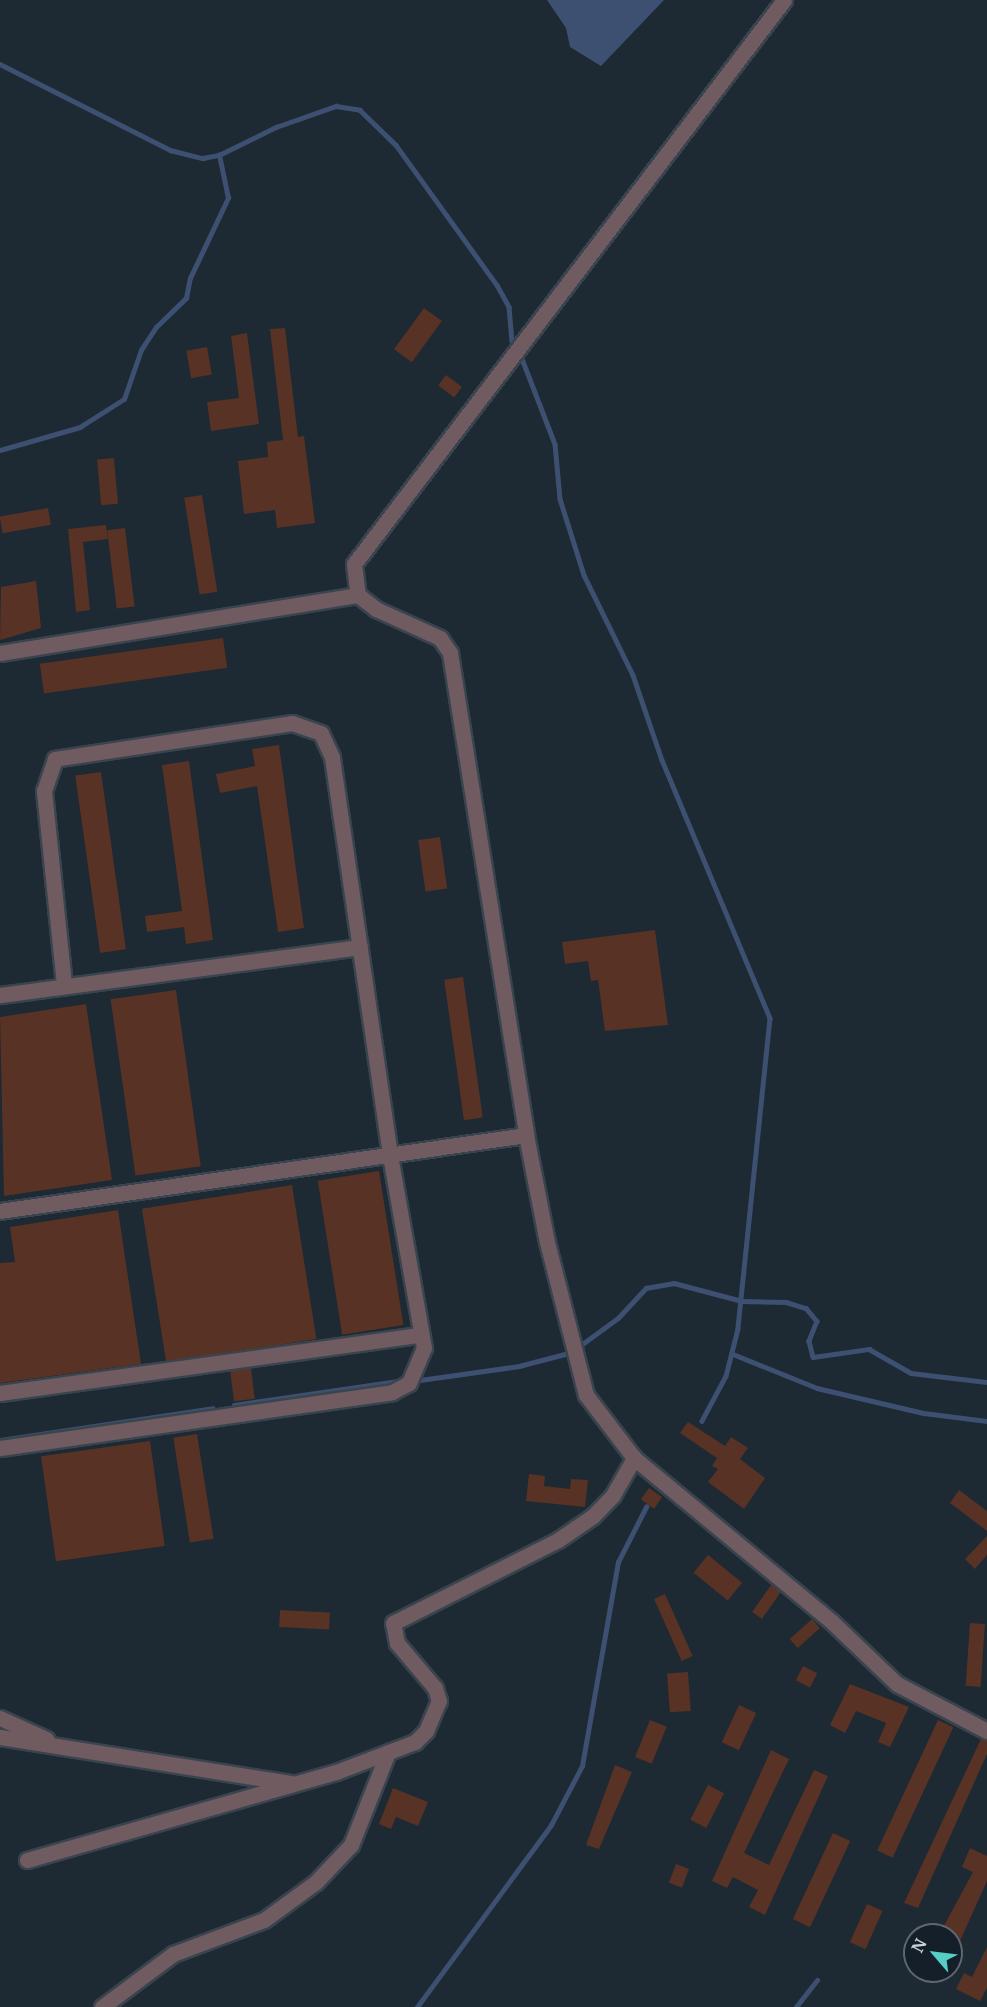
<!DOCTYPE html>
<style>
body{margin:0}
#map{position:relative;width:987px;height:2007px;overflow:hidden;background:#1d2933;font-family:Merriweather,serif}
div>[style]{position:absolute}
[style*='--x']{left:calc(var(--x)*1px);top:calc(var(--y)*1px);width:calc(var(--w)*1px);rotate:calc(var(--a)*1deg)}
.water>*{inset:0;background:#3d5071}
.stream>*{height:4.5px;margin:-2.25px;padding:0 2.25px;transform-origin:2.25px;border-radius:2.25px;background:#3d5071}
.building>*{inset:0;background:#583224;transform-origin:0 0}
.roads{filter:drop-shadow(2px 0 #39444e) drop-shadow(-2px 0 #39444e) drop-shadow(0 2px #39444e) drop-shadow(0 -2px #39444e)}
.minor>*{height:15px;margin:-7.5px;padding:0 7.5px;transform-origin:7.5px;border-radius:7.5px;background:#705c60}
span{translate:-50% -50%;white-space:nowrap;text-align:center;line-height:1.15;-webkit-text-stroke:4.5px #141f29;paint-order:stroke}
.north{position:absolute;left:903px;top:1923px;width:60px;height:60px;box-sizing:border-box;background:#141f29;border:2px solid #5d676f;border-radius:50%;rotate:298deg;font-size:16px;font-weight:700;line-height:24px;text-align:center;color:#cbd2d9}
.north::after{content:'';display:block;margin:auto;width:21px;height:27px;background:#55cec5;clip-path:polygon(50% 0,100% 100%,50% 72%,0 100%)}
</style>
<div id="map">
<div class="water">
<i style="clip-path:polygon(547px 0,664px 0,601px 66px,570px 47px,566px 28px)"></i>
</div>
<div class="stream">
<i style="--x:0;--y:64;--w:191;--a:26.8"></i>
<i style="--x:170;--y:150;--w:34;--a:14"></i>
<i style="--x:203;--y:158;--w:16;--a:-11"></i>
<i style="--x:219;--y:155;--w:64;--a:-26.2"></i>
<i style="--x:276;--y:127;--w:64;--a:-19.3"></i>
<i style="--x:336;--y:106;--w:24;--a:9"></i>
<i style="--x:360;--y:110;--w:50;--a:44.2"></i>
<i style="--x:396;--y:145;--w:173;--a:54.2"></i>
<i style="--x:497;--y:285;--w:25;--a:61"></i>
<i style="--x:509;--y:307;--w:34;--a:85"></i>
<i style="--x:521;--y:356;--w:94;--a:68.9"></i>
<i style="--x:555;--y:444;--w:55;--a:84.8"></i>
<i style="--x:560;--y:499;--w:80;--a:72.5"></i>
<i style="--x:584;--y:575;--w:111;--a:63.9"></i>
<i style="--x:633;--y:675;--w:90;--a:71.2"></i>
<i style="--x:662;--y:760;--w:280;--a:67.3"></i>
<i style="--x:770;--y:1018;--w:313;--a:95.9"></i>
<i style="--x:738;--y:1329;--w:49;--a:104.3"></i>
<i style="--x:726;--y:1376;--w:51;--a:118.1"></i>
<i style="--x:0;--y:450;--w:83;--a:-16"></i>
<i style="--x:80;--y:427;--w:52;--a:-32.5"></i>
<i style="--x:124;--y:399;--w:52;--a:-70.9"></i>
<i style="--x:141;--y:350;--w:27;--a:-57"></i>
<i style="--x:156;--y:327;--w:42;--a:-44"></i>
<i style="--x:186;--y:298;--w:20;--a:-79"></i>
<i style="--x:190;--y:278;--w:89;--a:-64.6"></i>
<i style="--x:228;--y:198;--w:44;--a:-101.8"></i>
<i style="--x:581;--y:1345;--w:46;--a:-36.1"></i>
<i style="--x:618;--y:1318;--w:41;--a:-47"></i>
<i style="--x:646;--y:1288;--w:28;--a:-10"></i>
<i style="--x:674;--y:1283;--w:70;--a:14.8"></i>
<i style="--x:742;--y:1301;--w:44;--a:1.3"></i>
<i style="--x:786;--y:1302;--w:21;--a:17"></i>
<i style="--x:806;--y:1308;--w:17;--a:50"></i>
<i style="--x:817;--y:1321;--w:22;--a:112"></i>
<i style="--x:809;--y:1341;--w:16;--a:76"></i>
<i style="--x:813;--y:1357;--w:57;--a:-8.1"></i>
<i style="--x:869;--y:1349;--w:48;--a:29.7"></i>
<i style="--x:911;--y:1373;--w:77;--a:6.8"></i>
<i style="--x:733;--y:1354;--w:91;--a:22"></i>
<i style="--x:817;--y:1388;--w:110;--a:13.2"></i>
<i style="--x:924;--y:1413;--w:64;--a:7.2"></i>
<i style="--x:420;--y:1380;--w:100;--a:-8"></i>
<i style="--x:519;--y:1366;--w:52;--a:-14.6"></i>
<i style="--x:234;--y:1405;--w:167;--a:-8.3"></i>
<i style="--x:0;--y:1440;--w:215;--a:-8.5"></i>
<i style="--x:417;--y:2007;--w:226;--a:-53.6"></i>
<i style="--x:551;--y:1825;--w:67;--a:-62.3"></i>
<i style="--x:582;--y:1766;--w:207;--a:-80"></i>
<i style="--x:618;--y:1562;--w:62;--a:-63"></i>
<i style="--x:796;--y:2007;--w:34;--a:-52"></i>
</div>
<div class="building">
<i style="left:424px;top:308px;width:22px;height:51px;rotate:36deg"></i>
<i style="clip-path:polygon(285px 328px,298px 437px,304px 436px,315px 523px,277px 528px,275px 510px,244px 514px,238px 461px,268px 457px,267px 442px,283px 440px,270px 329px)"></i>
<i style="clip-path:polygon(247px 333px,259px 424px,211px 431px,207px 402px,239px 398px,231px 336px)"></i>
<i style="left:207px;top:347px;width:28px;height:21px;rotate:80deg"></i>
<i style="left:446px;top:375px;width:20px;height:13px;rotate:37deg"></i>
<i style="left:114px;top:458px;width:46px;height:17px;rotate:85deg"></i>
<i style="left:202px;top:495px;width:98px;height:18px;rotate:81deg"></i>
<i style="left:48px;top:508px;width:17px;height:49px;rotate:80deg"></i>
<i style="clip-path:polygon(106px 525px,108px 539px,83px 542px,90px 610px,76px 612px,68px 529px)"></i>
<i style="left:125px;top:528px;width:79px;height:18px;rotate:83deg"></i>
<i style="clip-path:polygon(36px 581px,41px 628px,0 640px,1px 587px)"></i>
<i style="left:223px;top:638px;width:30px;height:185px;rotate:82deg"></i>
<i style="clip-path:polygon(279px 745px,304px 928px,278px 932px,257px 786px,220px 793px,216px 774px,255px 766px,252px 749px)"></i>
<i style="clip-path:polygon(189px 761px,213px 940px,186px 944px,184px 927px,147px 932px,145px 916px,182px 911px,162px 765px)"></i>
<i style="left:101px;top:772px;width:179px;height:26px;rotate:82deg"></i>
<i style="left:440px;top:837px;width:52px;height:22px;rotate:82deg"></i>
<i style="clip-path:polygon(655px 930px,668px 1025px,605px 1031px,598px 980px,591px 981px,588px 961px,565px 964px,562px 942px)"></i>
<i style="left:463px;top:977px;width:142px;height:19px;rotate:82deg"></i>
<i style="left:176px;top:990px;width:178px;height:66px;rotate:82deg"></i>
<i style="clip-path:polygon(86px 1004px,112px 1180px,4px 1196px,0 1017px)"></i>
<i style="left:379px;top:1171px;width:156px;height:62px;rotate:81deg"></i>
<i style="left:292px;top:1185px;width:156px;height:152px;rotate:81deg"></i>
<i style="clip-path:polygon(118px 1210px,141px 1364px,0 1383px,0 1263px,15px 1262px,10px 1227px)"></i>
<i style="left:251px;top:1368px;width:31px;height:21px;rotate:83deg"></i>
<i style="clip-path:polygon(688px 1422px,725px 1446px,731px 1437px,748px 1448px,740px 1459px,765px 1478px,744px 1509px,708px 1482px,718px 1469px,712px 1466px,717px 1458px,680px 1433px)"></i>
<i style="left:197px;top:1434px;width:106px;height:24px;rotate:81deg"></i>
<i style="left:150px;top:1441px;width:106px;height:110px;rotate:82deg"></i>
<i style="clip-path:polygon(529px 1474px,545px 1476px,544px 1486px,570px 1489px,571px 1479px,588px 1480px,585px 1507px,526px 1501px)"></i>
<i style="left:649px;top:1488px;width:16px;height:14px;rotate:35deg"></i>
<i style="clip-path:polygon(959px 1490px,987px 1511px,987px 1531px,950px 1503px)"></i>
<i style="clip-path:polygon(987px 1536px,987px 1555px,975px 1569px,965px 1559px)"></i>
<i style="left:708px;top:1555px;width:44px;height:23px;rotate:39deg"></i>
<i style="left:771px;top:1585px;width:12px;height:33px;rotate:35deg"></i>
<i style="left:665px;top:1594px;width:68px;height:12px;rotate:66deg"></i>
<i style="left:280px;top:1610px;width:50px;height:17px;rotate:3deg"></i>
<i style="left:812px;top:1619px;width:12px;height:30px;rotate:48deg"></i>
<i style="left:970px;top:1623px;width:15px;height:63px;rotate:4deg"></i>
<i style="left:803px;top:1666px;width:16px;height:16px;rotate:27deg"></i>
<i style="left:688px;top:1672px;width:39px;height:21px;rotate:86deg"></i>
<i style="clip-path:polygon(850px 1684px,909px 1707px,890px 1747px,878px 1742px,886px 1723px,856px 1711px,845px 1733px,830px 1725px)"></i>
<i style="left:739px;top:1705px;width:19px;height:41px;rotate:25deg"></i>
<i style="left:650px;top:1720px;width:18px;height:40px;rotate:22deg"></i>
<i style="left:938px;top:1720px;width:17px;height:144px;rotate:25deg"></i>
<i style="clip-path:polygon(981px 1739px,987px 1741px,987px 1754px,918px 1908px,904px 1903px)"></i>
<i style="clip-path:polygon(771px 1750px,789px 1759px,744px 1853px,769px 1865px,814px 1770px,828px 1776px,765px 1915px,749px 1907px,758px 1890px,733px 1877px,727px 1888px,712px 1881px)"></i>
<i style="clip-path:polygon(615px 1765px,632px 1772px,599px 1849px,586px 1845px)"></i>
<i style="left:708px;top:1785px;width:18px;height:39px;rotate:27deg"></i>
<i style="clip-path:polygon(393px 1788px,428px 1802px,418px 1826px,396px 1817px,391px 1829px,379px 1824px)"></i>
<i style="left:833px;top:1833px;width:19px;height:95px;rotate:25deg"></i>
<i style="clip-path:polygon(970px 1848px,987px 1856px,987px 1881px,951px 1961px,951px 1935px,939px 1935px,973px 1872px,962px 1867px)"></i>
<i style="left:676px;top:1864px;width:14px;height:20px;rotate:21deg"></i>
<i style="left:867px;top:1904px;width:17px;height:42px;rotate:24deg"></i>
<i style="clip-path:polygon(987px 1947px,987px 1988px,980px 2001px,956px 1989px,964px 1973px,972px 1977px)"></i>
</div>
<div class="roads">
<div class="minor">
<i style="--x:784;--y:0;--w:709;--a:127.32"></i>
<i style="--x:354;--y:564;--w:31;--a:83"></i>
<i style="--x:358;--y:595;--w:23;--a:38"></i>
<i style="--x:376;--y:609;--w:70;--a:24.4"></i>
<i style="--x:440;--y:638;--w:18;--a:56"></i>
<i style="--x:450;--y:653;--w:488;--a:81"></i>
<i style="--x:526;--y:1135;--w:109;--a:78.9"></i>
<i style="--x:547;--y:1242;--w:158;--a:75.7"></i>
<i style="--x:586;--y:1395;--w:79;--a:52.7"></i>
<i style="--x:634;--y:1458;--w:256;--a:39.6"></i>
<i style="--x:831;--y:1621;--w:91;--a:43.7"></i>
<i style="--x:897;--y:1684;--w:102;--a:27.6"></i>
<i style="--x:0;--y:653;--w:363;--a:-9.2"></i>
<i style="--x:0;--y:995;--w:363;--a:-7.6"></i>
<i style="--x:0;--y:1211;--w:531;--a:-8.22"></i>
<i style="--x:0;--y:1393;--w:423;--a:-7.9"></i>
<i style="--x:0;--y:1448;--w:396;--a:-8.1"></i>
<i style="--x:392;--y:1392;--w:19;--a:-28"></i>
<i style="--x:409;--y:1383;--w:38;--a:-67"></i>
<i style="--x:424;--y:1348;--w:196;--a:-100"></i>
<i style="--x:390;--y:1155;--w:402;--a:-98.3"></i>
<i style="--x:332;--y:757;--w:26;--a:-115"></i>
<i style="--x:321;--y:733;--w:31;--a:-161"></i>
<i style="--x:292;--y:723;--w:240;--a:171.4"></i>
<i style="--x:55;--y:759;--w:34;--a:109"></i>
<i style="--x:44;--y:791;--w:193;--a:84.1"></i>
<i style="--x:0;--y:1718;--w:51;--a:24.5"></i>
<i style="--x:0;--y:1737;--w:294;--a:9"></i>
<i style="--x:27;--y:1860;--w:321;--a:-15.9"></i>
<i style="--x:336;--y:1772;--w:85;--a:-20.8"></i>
<i style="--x:415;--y:1742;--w:16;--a:-45"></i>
<i style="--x:426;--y:1731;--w:33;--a:-67"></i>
<i style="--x:439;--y:1701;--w:14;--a:-107"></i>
<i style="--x:435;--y:1688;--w:59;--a:-130.2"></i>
<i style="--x:397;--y:1643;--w:20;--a:-101"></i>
<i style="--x:393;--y:1623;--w:185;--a:-26.7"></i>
<i style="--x:558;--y:1540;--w:42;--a:-34.4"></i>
<i style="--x:593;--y:1516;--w:29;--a:-46"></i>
<i style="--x:613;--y:1495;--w:43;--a:-60.4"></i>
<i style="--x:102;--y:2007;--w:89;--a:-36.7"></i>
<i style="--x:173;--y:1954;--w:97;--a:-20.5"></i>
<i style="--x:264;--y:1920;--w:64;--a:-36.2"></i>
<i style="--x:316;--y:1882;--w:51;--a:-46.6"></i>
<i style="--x:351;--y:1845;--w:100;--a:-68.3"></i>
</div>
</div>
<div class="north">N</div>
</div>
